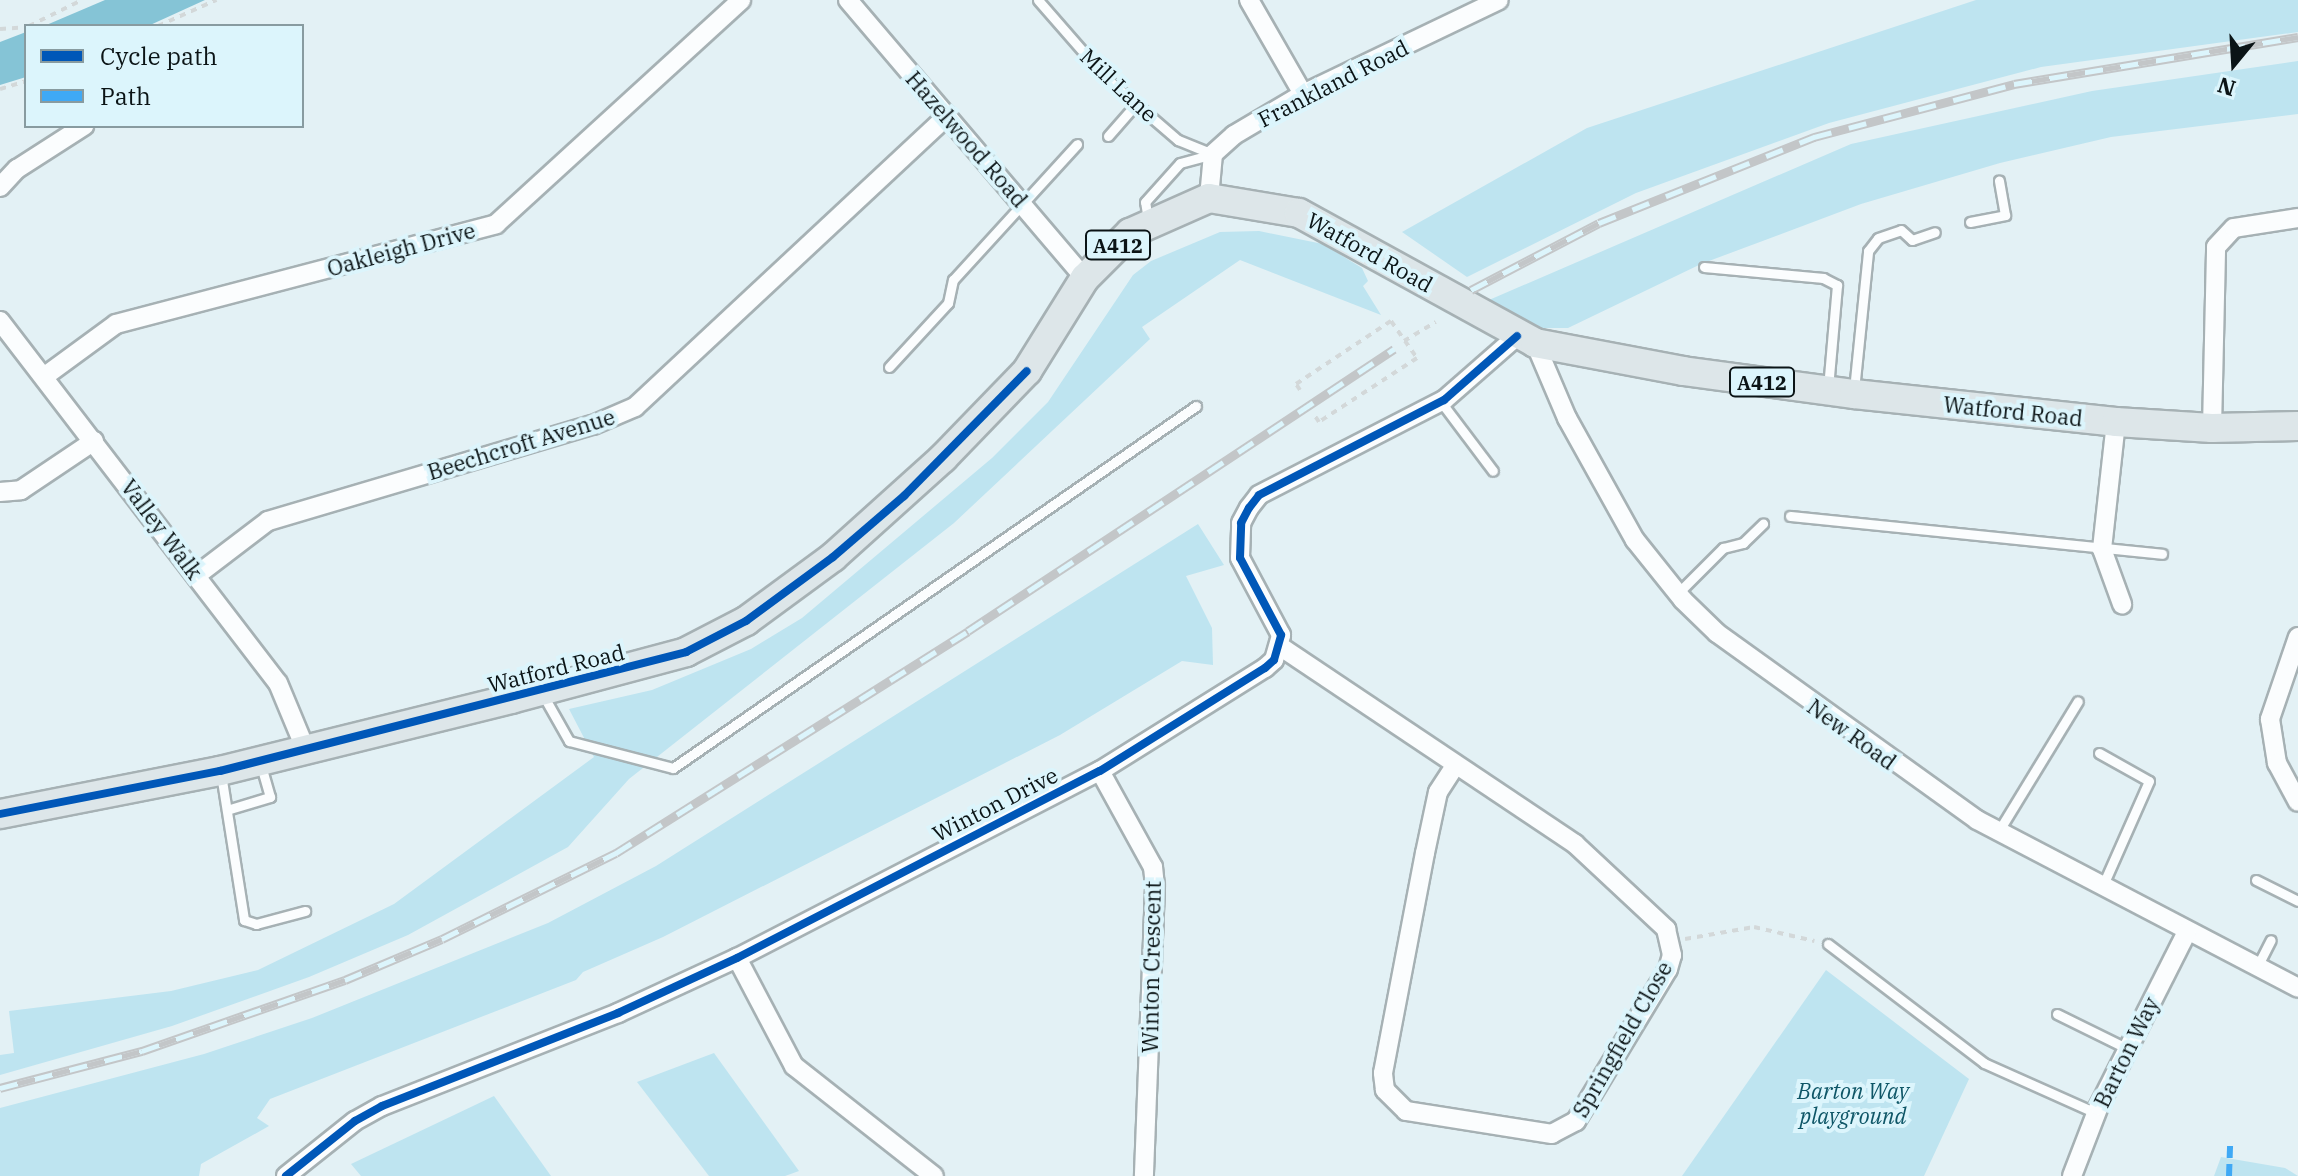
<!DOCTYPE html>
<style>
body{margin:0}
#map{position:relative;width:2298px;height:1176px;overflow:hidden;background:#e3f1f5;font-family:"IBM Plex Serif",serif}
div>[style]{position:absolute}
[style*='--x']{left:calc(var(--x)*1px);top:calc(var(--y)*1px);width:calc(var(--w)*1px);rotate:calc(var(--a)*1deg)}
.green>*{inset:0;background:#bee4f0}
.water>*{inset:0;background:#85c4d6}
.path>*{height:4px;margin-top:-2px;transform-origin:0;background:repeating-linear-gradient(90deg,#d3d8d9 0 6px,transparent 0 12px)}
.roads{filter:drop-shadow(2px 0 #a6b1b4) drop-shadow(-2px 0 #a6b1b4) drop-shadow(0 2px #a6b1b4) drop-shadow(0 -2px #a6b1b4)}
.lane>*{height:9px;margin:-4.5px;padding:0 4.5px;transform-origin:4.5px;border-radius:4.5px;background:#fbfdfe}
.street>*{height:18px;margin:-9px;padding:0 9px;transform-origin:9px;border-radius:9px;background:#fbfdfe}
.primary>*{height:28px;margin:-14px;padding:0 14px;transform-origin:14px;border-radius:14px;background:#dde6e9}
.rail>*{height:9px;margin-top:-4.5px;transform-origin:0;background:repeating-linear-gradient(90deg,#dcf5fc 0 18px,#c3c6c8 0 36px);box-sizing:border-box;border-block:2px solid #c3c6c8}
.quiet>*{height:6px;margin-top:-3px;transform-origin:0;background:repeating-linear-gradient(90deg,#3fa9f5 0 12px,transparent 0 18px)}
.cycleway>*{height:8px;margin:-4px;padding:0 4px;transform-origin:4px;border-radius:4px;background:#0057b8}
span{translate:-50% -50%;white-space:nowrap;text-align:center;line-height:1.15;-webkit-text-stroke:8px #dcf5fc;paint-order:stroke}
.shield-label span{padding:2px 6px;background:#dcf5fc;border:2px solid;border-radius:6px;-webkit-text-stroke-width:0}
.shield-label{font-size:20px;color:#0b1416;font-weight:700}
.street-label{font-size:22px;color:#0b1416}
.park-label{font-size:22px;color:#0e5667;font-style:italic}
.legend{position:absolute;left:24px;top:24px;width:280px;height:104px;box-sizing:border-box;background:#dcf5fc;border:2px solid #889ba0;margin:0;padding:10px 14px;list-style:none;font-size:24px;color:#0b1416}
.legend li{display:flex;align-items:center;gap:16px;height:40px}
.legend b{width:40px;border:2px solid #889ba0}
.north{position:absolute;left:2194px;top:24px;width:80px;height:80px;-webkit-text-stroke:6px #dcf5fc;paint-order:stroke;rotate:198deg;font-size:22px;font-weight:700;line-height:32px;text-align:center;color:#0b1416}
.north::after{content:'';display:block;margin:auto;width:28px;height:36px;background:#0b1416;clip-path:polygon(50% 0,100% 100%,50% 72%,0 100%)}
</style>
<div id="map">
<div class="green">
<i style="clip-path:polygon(1976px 0,2298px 0,2298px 32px,2041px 67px,1829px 123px,1636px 193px,1467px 277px,1402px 232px,1587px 128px)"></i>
<i style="clip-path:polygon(2298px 61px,2298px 114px,2111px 137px,2000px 163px,1861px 204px,1701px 264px,1568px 328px,1538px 328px,1513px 320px,1489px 300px,1851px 144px,2092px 91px)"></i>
<i style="clip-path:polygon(1259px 231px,1323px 244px,1362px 268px,1368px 281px,1363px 286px,1381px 315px,1240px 260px,1142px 327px,1150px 339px,954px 523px,629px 779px,568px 847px,408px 935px,309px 977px,172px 1026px,0 1075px,0 1055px,14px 1053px,9px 1011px,171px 991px,258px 970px,394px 904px,594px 757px,569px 709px,652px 690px,751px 649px,802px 618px,992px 458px,1048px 402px,1133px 275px,1151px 261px,1220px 232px)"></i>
<i style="clip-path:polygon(1198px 524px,1224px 565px,1186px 576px,1212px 628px,1213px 665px,1182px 661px,1060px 735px,663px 937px,583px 972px,576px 980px,270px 1099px,257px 1118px,269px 1126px,201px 1164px,199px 1176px,0 1176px,0 1108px,204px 1054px,312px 1018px,548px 923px,656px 866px)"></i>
<i style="clip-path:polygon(1826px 970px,1969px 1079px,1924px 1176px,1682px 1176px)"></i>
<i style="clip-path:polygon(714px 1053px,799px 1171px,785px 1176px,709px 1176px,637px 1082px)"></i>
<i style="clip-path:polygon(494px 1096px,551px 1176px,361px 1176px,351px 1164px)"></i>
<i style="clip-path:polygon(2221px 1157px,2285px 1168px,2298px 1176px,2214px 1176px)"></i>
</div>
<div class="water">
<i style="clip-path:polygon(105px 0,205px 0,148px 26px,44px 26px)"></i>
<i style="clip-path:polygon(26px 32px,26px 77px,0 85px,0 42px)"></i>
</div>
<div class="path">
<i style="--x:29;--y:26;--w:59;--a:-26.1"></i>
<i style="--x:158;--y:26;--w:64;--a:-24.1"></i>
<i style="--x:0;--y:29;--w:26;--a:-4"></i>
<i style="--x:0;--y:89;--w:27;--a:-17"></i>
<i style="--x:1404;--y:341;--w:37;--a:-31"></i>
<i style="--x:1300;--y:390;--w:7;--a:-124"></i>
<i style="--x:1296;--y:384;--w:114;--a:-33.6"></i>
<i style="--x:1391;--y:321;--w:45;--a:54.9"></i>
<i style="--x:1417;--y:358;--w:117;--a:146.9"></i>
<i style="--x:1319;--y:422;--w:7;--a:-124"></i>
<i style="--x:1685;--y:939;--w:70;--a:-9.9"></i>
<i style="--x:1754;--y:927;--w:62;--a:13.1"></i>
</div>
<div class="roads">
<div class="lane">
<i style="--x:1038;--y:0;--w:105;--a:48.9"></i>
<i style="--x:1107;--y:79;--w:94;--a:40.7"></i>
<i style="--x:1178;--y:140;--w:38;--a:22"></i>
<i style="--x:1108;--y:136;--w:43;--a:-48.8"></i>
<i style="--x:1148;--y:220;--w:18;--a:-99"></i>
<i style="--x:1145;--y:202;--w:52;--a:-48.1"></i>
<i style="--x:1180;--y:163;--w:34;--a:-15"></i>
<i style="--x:1970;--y:222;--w:36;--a:-11"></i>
<i style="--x:2005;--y:215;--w:35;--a:-100"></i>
<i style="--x:1704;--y:267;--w:120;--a:5.3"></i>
<i style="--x:1823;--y:278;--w:16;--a:27"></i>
<i style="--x:1837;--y:285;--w:102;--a:95"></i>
<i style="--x:889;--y:367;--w:87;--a:-47.3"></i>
<i style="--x:948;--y:303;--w:24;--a:-78"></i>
<i style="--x:953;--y:280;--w:184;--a:-47.6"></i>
<i style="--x:1854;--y:390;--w:140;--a:-84.2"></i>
<i style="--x:1868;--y:251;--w:16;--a:-52"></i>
<i style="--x:1878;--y:238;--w:24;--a:-19"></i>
<i style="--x:1901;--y:230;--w:15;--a:42"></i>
<i style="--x:1912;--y:240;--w:24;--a:-19"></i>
<i style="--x:1441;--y:402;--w:86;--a:53"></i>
<i style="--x:1790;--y:516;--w:374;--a:5.8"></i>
<i style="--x:1678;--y:593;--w:64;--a:-45"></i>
<i style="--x:1723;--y:548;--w:21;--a:-14"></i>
<i style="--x:1743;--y:543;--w:28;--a:-44"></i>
<i style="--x:543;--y:695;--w:53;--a:60.5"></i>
<i style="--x:569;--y:741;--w:107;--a:14.6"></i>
<i style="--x:673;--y:768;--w:636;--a:-34.69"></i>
<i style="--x:2099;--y:753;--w:57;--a:29.2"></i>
<i style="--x:2149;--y:781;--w:116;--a:113.9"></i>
<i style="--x:221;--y:774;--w:148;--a:81"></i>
<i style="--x:244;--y:920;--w:13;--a:18"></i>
<i style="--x:256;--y:924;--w:51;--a:-14.9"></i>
<i style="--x:230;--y:809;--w:42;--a:-16.7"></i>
<i style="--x:270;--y:797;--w:33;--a:-106"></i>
<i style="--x:1998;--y:832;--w:153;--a:-58.6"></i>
<i style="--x:2256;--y:880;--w:47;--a:26.6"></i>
<i style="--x:1828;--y:944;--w:196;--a:37.3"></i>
<i style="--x:1984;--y:1063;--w:123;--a:24.1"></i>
<i style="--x:2257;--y:967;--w:30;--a:-63"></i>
<i style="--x:2057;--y:1014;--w:77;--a:26.2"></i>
</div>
<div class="street">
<i style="--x:848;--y:0;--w:365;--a:49.6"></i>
<i style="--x:1249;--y:0;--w:108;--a:60.1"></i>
<i style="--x:0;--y:187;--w:25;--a:-47"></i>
<i style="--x:17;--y:169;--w:80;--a:-32.7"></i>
<i style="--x:1209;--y:198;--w:44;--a:-84.8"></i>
<i style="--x:1213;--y:154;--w:28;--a:-42"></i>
<i style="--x:1234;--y:135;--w:80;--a:-30.7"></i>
<i style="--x:1303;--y:94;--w:217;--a:-25.6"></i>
<i style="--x:0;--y:321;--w:456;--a:52.5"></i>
<i style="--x:278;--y:683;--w:70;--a:67.4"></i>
<i style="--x:1535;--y:343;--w:82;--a:66.9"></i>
<i style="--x:1567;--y:418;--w:140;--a:60.9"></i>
<i style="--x:1635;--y:540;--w:77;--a:51.3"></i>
<i style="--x:1683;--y:600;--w:47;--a:44.1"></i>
<i style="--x:1717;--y:633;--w:320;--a:35.7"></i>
<i style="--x:1977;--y:820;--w:362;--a:27.6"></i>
<i style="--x:45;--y:376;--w:88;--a:-36.2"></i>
<i style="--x:116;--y:324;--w:393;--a:-14.7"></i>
<i style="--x:496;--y:224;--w:332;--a:-42.4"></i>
<i style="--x:2116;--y:422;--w:128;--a:96.3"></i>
<i style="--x:2102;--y:549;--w:59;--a:70"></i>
<i style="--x:2212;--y:428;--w:181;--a:-88.7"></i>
<i style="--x:2216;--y:247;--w:26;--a:-47"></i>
<i style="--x:2234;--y:228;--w:65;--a:-8.9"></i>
<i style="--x:0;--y:492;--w:21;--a:-5"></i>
<i style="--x:21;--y:490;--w:88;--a:-33.9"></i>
<i style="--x:197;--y:575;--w:89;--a:-37.3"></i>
<i style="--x:268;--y:521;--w:339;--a:-16.5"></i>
<i style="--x:593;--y:425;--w:46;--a:-23.2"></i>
<i style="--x:635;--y:407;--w:427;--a:-43"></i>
<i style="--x:2298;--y:637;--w:87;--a:108.9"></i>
<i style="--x:2270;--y:719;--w:45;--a:81"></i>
<i style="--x:2277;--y:763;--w:44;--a:61.7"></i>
<i style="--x:1281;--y:647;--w:354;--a:33.8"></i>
<i style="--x:1575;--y:844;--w:125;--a:43"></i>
<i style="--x:1666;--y:929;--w:27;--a:77"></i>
<i style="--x:1672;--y:955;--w:15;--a:106"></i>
<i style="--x:1668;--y:969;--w:178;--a:121.2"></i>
<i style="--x:1576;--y:1121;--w:27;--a:152"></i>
<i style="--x:1552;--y:1134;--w:148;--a:-171"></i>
<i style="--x:1406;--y:1111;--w:30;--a:-135"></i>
<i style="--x:1385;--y:1090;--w:17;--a:-97"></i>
<i style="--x:1383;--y:1073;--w:224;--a:-79.2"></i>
<i style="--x:1425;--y:853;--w:62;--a:-78"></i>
<i style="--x:1438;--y:792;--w:30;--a:-57"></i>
<i style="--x:1100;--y:771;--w:110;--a:61.1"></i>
<i style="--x:1153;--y:867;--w:20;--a:84"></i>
<i style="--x:1155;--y:887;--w:289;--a:92.2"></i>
<i style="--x:737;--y:958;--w:122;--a:62.2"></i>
<i style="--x:794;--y:1066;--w:178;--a:38.2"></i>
<i style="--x:286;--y:1176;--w:88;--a:-38.6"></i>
<i style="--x:355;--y:1121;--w:31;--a:-29"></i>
<i style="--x:382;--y:1106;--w:254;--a:-21.5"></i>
<i style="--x:618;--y:1013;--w:131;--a:-24.8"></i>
<i style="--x:737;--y:958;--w:408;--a:-27.3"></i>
<i style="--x:1100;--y:771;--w:195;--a:-32"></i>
<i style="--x:1265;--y:668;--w:12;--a:-42"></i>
<i style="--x:1274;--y:660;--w:26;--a:-74"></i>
<i style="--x:1281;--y:635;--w:87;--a:-118"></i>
<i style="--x:1240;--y:558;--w:35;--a:-88"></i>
<i style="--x:1241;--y:523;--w:17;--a:-62"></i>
<i style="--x:1249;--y:508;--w:16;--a:-52"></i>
<i style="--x:1259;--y:495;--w:208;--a:-27.2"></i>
<i style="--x:1444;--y:400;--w:97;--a:-41.2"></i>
<i style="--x:2072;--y:1176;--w:75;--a:-68.9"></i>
<i style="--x:2099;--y:1106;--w:195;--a:-63.2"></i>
</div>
<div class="primary">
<i style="--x:0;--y:814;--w:224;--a:-11.1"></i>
<i style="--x:220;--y:771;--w:300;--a:-13.9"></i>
<i style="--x:511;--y:699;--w:181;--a:-15"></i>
<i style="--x:686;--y:652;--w:68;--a:-27.3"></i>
<i style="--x:746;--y:621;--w:108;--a:-36.3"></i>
<i style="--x:833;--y:557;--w:148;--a:-42"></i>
<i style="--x:943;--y:458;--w:121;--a:-46"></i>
<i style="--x:1027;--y:371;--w:110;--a:-58.1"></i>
<i style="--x:1085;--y:278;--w:64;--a:-45"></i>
<i style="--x:1130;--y:233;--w:86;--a:-23.9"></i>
<i style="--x:1209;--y:198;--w:91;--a:9.5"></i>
<i style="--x:1299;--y:213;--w:269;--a:28.8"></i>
<i style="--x:1535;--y:343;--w:151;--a:10.7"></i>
<i style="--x:1683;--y:371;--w:173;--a:7.7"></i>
<i style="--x:1854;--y:394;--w:263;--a:6.1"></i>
<i style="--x:2116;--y:422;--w:96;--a:3.6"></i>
<i style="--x:2212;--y:428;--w:86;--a:-1.3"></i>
</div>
</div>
<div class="rail">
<i style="--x:1471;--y:290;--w:144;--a:-27.6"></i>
<i style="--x:1599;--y:223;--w:232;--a:-21.8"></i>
<i style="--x:1814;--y:137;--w:207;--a:-14.8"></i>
<i style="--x:2014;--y:84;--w:288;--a:-9.4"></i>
<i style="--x:0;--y:1088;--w:147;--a:-14.6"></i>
<i style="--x:142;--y:1051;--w:215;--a:-19.3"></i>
<i style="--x:345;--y:980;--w:105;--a:-22.9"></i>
<i style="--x:442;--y:939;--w:194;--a:-26.3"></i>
<i style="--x:616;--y:853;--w:416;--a:-32.2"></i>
<i style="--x:968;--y:631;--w:511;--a:-33.5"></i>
</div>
<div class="quiet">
<i style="--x:2229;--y:1176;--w:30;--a:-88"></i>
</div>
<div class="cycleway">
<i style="--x:0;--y:814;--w:224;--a:-11.1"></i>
<i style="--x:220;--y:771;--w:481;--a:-14.3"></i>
<i style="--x:686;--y:652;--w:68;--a:-27.3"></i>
<i style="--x:746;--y:621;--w:108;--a:-36.3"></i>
<i style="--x:833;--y:557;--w:94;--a:-40.7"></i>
<i style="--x:904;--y:496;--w:175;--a:-45.5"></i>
<i style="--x:286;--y:1176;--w:88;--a:-38.6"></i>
<i style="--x:355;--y:1121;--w:31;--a:-29"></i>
<i style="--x:382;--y:1106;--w:254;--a:-21.5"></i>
<i style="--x:618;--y:1013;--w:131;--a:-24.8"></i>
<i style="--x:737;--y:958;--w:408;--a:-27.3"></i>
<i style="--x:1100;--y:771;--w:195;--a:-32"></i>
<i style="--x:1265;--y:668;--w:12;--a:-42"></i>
<i style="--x:1274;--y:660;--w:26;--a:-74"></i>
<i style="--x:1281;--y:635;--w:87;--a:-118"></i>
<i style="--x:1240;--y:558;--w:35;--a:-88"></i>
<i style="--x:1241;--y:523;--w:17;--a:-62"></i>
<i style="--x:1249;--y:508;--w:16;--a:-52"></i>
<i style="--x:1259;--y:495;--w:208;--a:-27.2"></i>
<i style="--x:1444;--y:400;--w:97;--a:-41.2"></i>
</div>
<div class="shield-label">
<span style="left:1118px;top:245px">A412</span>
<span style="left:1762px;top:382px">A412</span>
</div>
<div class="street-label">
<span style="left:1333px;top:83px;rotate:-27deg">Frankland Road</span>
<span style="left:1119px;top:85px;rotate:43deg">Mill Lane</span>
<span style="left:967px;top:139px;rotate:49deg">Hazelwood Road</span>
<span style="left:401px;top:249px;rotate:-15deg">Oakleigh Drive</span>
<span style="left:1370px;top:252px;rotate:29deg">Watford Road</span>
<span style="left:2013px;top:411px;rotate:6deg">Watford Road</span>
<span style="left:521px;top:444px;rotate:-17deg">Beechcroft Avenue</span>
<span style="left:162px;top:529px;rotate:53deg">Valley Walk</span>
<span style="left:556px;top:668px;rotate:-14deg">Watford Road</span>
<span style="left:1852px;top:734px;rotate:36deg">New Road</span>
<span style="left:995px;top:804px;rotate:-27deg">Winton Drive</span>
<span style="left:1151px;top:967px;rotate:-89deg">Winton Crescent</span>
<span style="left:1622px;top:1039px;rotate:-60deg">Springfield Close</span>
<span style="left:2126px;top:1052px;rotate:-64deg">Barton Way</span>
</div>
<div class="park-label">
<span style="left:1853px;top:1103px">Barton Way<br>playground</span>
</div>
<ul class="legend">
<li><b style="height:10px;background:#0057b8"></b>Cycle path</li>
<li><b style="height:10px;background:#3fa9f5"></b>Path</li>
</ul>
<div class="north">N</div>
</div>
